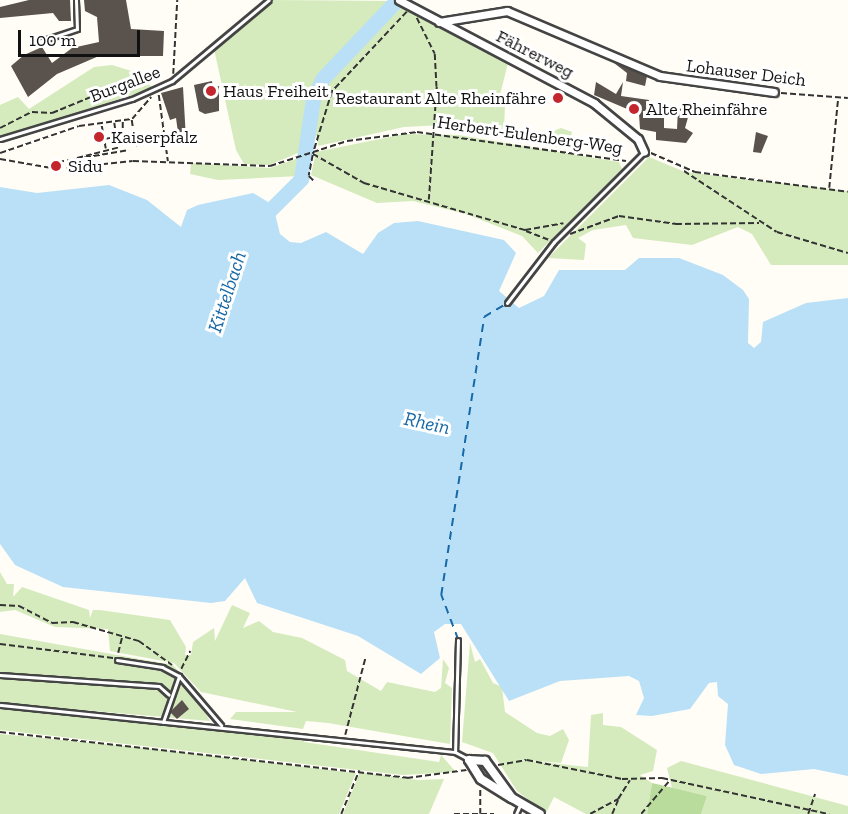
<!DOCTYPE html>
<meta charset="utf-8">
<style>
body{margin:0}
#map{position:relative;width:848px;height:814px;overflow:hidden;background:#fffdf5;font-family:"Zilla Slab",serif}
div>[style]{position:absolute}
[style*='--x']{left:calc(var(--x)*1px);top:calc(var(--y)*1px);width:calc(var(--w)*1px);rotate:calc(var(--a)*1deg)}
.green>*{inset:0;background:#d5ebbd}
.forest>*{inset:0;background:#b9dc9c}
.water>*{inset:0;background:#b9e0f7}
.river>*{height:15px;margin:-7.5px;padding:0 7.5px;transform-origin:7.5px;border-radius:7.5px;background:#b9e0f7}
.ferry>*{height:1.5px;margin-top:-0.75px;transform-origin:0;background:repeating-linear-gradient(90deg,#1768a6 0 8px,transparent 0 14px)}
.building>*{inset:0;background:#5a524d}
.path>*{height:1.5px;margin-top:-0.75px;transform-origin:0;background:repeating-linear-gradient(90deg,#333 0 6px,transparent 0 9px)}
.roads{filter:drop-shadow(2px 0 #444) drop-shadow(-2px 0 #444) drop-shadow(0 2px #444) drop-shadow(0 -2px #444)}
.service>*{height:3px;margin:-1.5px;padding:0 1.5px;transform-origin:1.5px;border-radius:1.5px;background:#fff}
.minor>*{height:7px;margin:-3.5px;padding:0 3.5px;transform-origin:3.5px;border-radius:3.5px;background:#fff}
.tertiary>*{height:8px;margin:-4px;padding:0 4px;transform-origin:4px;border-radius:4px;background:#fff}
.dots>*{width:16px;height:16px;translate:-50% -50%;box-sizing:border-box;border:3px solid #fff;border-radius:50%}
span{translate:-50% -50%;white-space:nowrap;text-align:center;line-height:1.15;-webkit-text-stroke:6px #fff;paint-order:stroke}
.street-label{font-size:18px;color:#111}
.poi-label{font-size:18px;color:#111}
.left{translate:0 -50%;text-align:left}
.right{translate:-100% -50%;text-align:right}
.water-label{font-size:20px;color:#1768a6;font-style:italic}
.scale{position:absolute;left:18px;top:30px;width:122px;height:27px;box-sizing:border-box;border:3px solid #111;border-top:0;padding-left:8px;font-size:18px;line-height:21px;white-space:nowrap;color:#111;-webkit-text-stroke:4px #fff;paint-order:stroke}
</style>
<div id="map">
<div class="green">
<i style="clip-path:polygon(272px 0,396px 1px,315px 87px,303px 151px,269px 165px,244px 164px,236px 150px,214px 49px)"></i>
<i style="clip-path:polygon(403px 6px,504px 59px,508px 63px,498px 103px,505px 106px,504px 129px,538px 137px,561px 128px,572px 132px,569px 149px,443px 125px,404px 127px,318px 146px,317px 135px,308px 147px,315px 100px,325px 79px)"></i>
<i style="clip-path:polygon(112px 65px,135px 72px,153px 88px,0 138px,0 105px,18px 97px,29px 109px,94px 67px)"></i>
<i style="clip-path:polygon(404px 134px,458px 135px,619px 162px,622px 169px,538px 253px,522px 236px,466px 214px,413px 201px,377px 203px,311px 175px,316px 152px)"></i>
<i style="clip-path:polygon(302px 157px,300px 176px,218px 180px,190px 174px,191px 163px,270px 168px)"></i>
<i style="clip-path:polygon(649px 157px,685px 172px,848px 191px,848px 265px,771px 265px,752px 234px,738px 227px,692px 245px,633px 238px,626px 225px,593px 230px,578px 238px,586px 244px,584px 260px,548px 258px)"></i>
<i style="clip-path:polygon(0 572px,7px 584px,14px 584px,13px 597px,22px 587px,89px 610px,90px 618px,93px 610px,100px 610px,170px 620px,186px 647px,185px 655px,191px 655px,193px 642px,214px 628px,215px 641px,232px 605px,250px 613px,243px 628px,259px 621px,273px 632px,302px 638px,345px 660px,347px 671px,381px 691px,387px 682px,435px 692px,441px 688px,443px 659px,449px 668px,445px 683px,452px 688px,450px 744px,328px 723px,306px 721px,303px 729px,230px 719px,236px 712px,297px 712px,201px 692px,174px 663px,110px 651px,108px 629px,55px 627px,15px 610px,0 612px)"></i>
<i style="clip-path:polygon(0 634px,173px 665px,203px 698px,199px 702px,210px 721px,0 703px)"></i>
<i style="clip-path:polygon(470px 643px,475px 662px,480px 659px,493px 683px,502px 687px,505px 712px,537px 733px,550px 736px,563px 729px,569px 740px,561px 763px,512px 759px,588px 767px,591px 715px,603px 713px,603px 725px,621px 727px,657px 750px,653px 771px,640px 775px,652px 783px,647px 814px,586px 814px,554px 797px,546px 813px,517px 791px,493px 753px,462px 742px)"></i>
<i style="clip-path:polygon(0 708px,304px 737px,304px 742px,439px 762px,441px 755px,456px 772px,403px 775px,0 730px)"></i>
<i style="clip-path:polygon(0 734px,146px 748px,356px 773px,339px 814px,0 814px)"></i>
<i style="clip-path:polygon(681px 761px,848px 806px,848px 814px,701px 814px,707px 796px,672px 788px,667px 768px)"></i>
<i style="clip-path:polygon(360px 772px,418px 780px,444px 779px,429px 814px,343px 814px)"></i>
</div>
<div class="forest">
<i style="clip-path:polygon(652px 783px,707px 796px,701px 814px,647px 814px)"></i>
</div>
<div class="water">
<i style="clip-path:polygon(109px 185px,147px 200px,181px 227px,187px 210px,198px 205px,253px 193px,273px 205px,280px 234px,290px 242px,301px 243px,326px 232px,363px 254px,378px 233px,394px 223px,418px 221px,504px 240px,516px 253px,499px 291px,519px 308px,544px 296px,559px 270px,625px 270px,639px 258px,679px 258px,723px 275px,743px 290px,749px 299px,748px 343px,754px 348px,761px 342px,763px 322px,806px 303px,848px 298px,848px 776px,814px 769px,761px 774px,734px 765px,725px 745px,728px 704px,718px 696px,717px 682px,709px 683px,690px 709px,652px 716px,636px 715px,644px 698px,639px 681px,629px 676px,560px 681px,509px 701px,461px 624px,445px 624px,434px 632px,440px 658px,421px 674px,358px 636px,257px 603px,245px 578px,225px 601px,211px 603px,63px 587px,15px 565px,0 544px,0 187px,37px 193px)"></i>
</div>
<div class="river">
<i style="--x:261;--y:219;--w:57;--a:-45"></i>
<i style="--x:301;--y:179;--w:81;--a:-81.5"></i>
<i style="--x:313;--y:99;--w:23;--a:-65"></i>
<i style="--x:323;--y:78;--w:108;--a:-46.5"></i>
</div>
<div class="ferry">
<i style="--x:458;--y:640;--w:48;--a:-110.7"></i>
<i style="--x:441;--y:595;--w:281;--a:-81.2"></i>
<i style="--x:484;--y:317;--w:26;--a:-31"></i>
</div>
<div class="building">
<i style="clip-path:polygon(29px 0,70px 0,71px 21px,59px 21px,53px 13px,0 18px,0 7px)"></i>
<i style="clip-path:polygon(84px 0,126px 0,131px 29px,164px 31px,163px 56px,99px 56px,57px 74px,28px 97px,11px 66px,24px 55px,42px 47px,52px 63px,72px 48px,99px 42px,97px 17px,85px 11px)"></i>
<i style="clip-path:polygon(614px 63px,647px 76px,645px 86px,626px 81px,627px 73px)"></i>
<i style="clip-path:polygon(212px 81px,213px 88px,219px 86px,219px 111px,205px 114px,199px 111px,194px 85px)"></i>
<i style="clip-path:polygon(596px 82px,616px 94px,623px 82px,621px 96px,649px 100px,648px 108px,664px 113px,664px 128px,677px 129px,678px 109px,691px 107px,685px 128px,693px 133px,686px 143px,656px 140px,656px 132px,640px 129px,639px 114px,594px 95px)"></i>
<i style="clip-path:polygon(183px 87px,186px 139px,179px 140px,176px 118px,170px 120px,161px 93px)"></i>
<i style="clip-path:polygon(756px 132px,768px 136px,761px 153px,753px 152px)"></i>
<i style="clip-path:polygon(182px 700px,189px 709px,177px 719px,170px 712px)"></i>
</div>
<div class="path">
<i style="--x:407;--y:12;--w:110;--a:133.2"></i>
<i style="--x:332;--y:92;--w:65;--a:107"></i>
<i style="--x:313;--y:154;--w:59;--a:29.6"></i>
<i style="--x:364;--y:183;--w:168;--a:16.3"></i>
<i style="--x:525;--y:230;--w:39;--a:-10"></i>
<i style="--x:417;--y:18;--w:40;--a:63.4"></i>
<i style="--x:435;--y:54;--w:33;--a:87"></i>
<i style="--x:437;--y:87;--w:113;--a:94"></i>
<i style="--x:173;--y:74;--w:74;--a:-86.9"></i>
<i style="--x:781;--y:93;--w:67;--a:4.3"></i>
<i style="--x:159;--y:95;--w:67;--a:82.2"></i>
<i style="--x:132;--y:120;--w:27;--a:82"></i>
<i style="--x:123;--y:122;--w:20;--a:90"></i>
<i style="--x:102;--y:126;--w:23;--a:80"></i>
<i style="--x:0;--y:128;--w:36;--a:-27"></i>
<i style="--x:32;--y:112;--w:20;--a:3"></i>
<i style="--x:52;--y:113;--w:50;--a:-22.4"></i>
<i style="--x:98;--y:94;--w:29;--a:2"></i>
<i style="--x:104;--y:139;--w:12;--a:-9"></i>
<i style="--x:116;--y:137;--w:14;--a:-98"></i>
<i style="--x:0;--y:153;--w:83;--a:-18.9"></i>
<i style="--x:79;--y:126;--w:53;--a:-7.5"></i>
<i style="--x:132;--y:119;--w:29;--a:-49"></i>
<i style="--x:651;--y:153;--w:48;--a:23.4"></i>
<i style="--x:695;--y:172;--w:154;--a:7.4"></i>
<i style="--x:313;--y:155;--w:21;--a:101"></i>
<i style="--x:309;--y:176;--w:8;--a:45"></i>
<i style="--x:77;--y:158;--w:44;--a:-14.3"></i>
<i style="--x:0;--y:159;--w:58;--a:10"></i>
<i style="--x:57;--y:169;--w:76;--a:-6"></i>
<i style="--x:133;--y:161;--w:137;--a:2.1"></i>
<i style="--x:270;--y:166;--w:81;--a:-18"></i>
<i style="--x:347;--y:141;--w:71;--a:-7.3"></i>
<i style="--x:417;--y:132;--w:211;--a:7.9"></i>
<i style="--x:58;--y:162;--w:72;--a:-9.6"></i>
<i style="--x:684;--y:171;--w:111;--a:33.3"></i>
<i style="--x:777;--y:232;--w:74;--a:16.5"></i>
<i style="--x:829;--y:188;--w:90;--a:-84.3"></i>
<i style="--x:526;--y:231;--w:25;--a:21"></i>
<i style="--x:570;--y:234;--w:52;--a:-20.2"></i>
<i style="--x:619;--y:216;--w:58;--a:8"></i>
<i style="--x:676;--y:224;--w:83;--a:-0.7"></i>
<i style="--x:0;--y:605;--w:19;--a:3"></i>
<i style="--x:19;--y:606;--w:37;--a:27"></i>
<i style="--x:52;--y:623;--w:21;--a:-3"></i>
<i style="--x:73;--y:622;--w:69;--a:16.1"></i>
<i style="--x:139;--y:641;--w:41;--a:36"></i>
<i style="--x:0;--y:644;--w:114;--a:7.1"></i>
<i style="--x:118;--y:653;--w:16;--a:-76"></i>
<i style="--x:181;--y:669;--w:20;--a:-63"></i>
<i style="--x:0;--y:732;--w:410;--a:6.4"></i>
<i style="--x:407;--y:778;--w:60;--a:-7.7"></i>
<i style="--x:345;--y:735;--w:79;--a:-75.3"></i>
<i style="--x:498;--y:765;--w:29;--a:-10"></i>
<i style="--x:527;--y:760;--w:97;--a:11.3"></i>
<i style="--x:622;--y:779;--w:40;--a:-1.4"></i>
<i style="--x:662;--y:778;--w:171;--a:12.2"></i>
<i style="--x:341;--y:814;--w:47;--a:-67.3"></i>
<i style="--x:454;--y:814;--w:40;--a:0"></i>
<i style="--x:480;--y:814;--w:26;--a:-90"></i>
<i style="--x:590;--y:814;--w:32;--a:-28"></i>
<i style="--x:618;--y:799;--w:22;--a:-58"></i>
<i style="--x:612;--y:814;--w:15;--a:-67"></i>
<i style="--x:641;--y:814;--w:45;--a:-49.5"></i>
<i style="--x:808;--y:814;--w:21;--a:-71"></i>
</div>
<div class="roads">
<div class="service">
<i style="--x:35;--y:43;--w:44;--a:-18.4"></i>
<i style="--x:77;--y:29;--w:29;--a:-92"></i>
<i style="--x:0;--y:139;--w:138;--a:-16.9"></i>
<i style="--x:132;--y:99;--w:44;--a:-24.2"></i>
<i style="--x:172;--y:81;--w:126;--a:-39.9"></i>
<i style="--x:507;--y:303;--w:77;--a:-52.4"></i>
<i style="--x:554;--y:242;--w:127;--a:-45"></i>
<i style="--x:458;--y:640;--w:112;--a:91.5"></i>
<i style="--x:455;--y:752;--w:15;--a:28"></i>
<i style="--x:117;--y:660;--w:46;--a:8.8"></i>
<i style="--x:162;--y:667;--w:19;--a:28"></i>
<i style="--x:0;--y:675;--w:159;--a:4"></i>
<i style="--x:159;--y:686;--w:13;--a:42"></i>
<i style="--x:0;--y:705;--w:457;--a:5.9"></i>
<i style="--x:163;--y:722;--w:49;--a:-70.8"></i>
<i style="--x:179;--y:676;--w:65;--a:49.4"></i>
<i style="--x:516;--y:814;--w:10;--a:-66"></i>
</div>
<div class="minor">
<i style="--x:399;--y:0;--w:221;--a:27.8"></i>
<i style="--x:594;--y:103;--w:57;--a:39.3"></i>
<i style="--x:638;--y:139;--w:14;--a:65"></i>
<i style="--x:439;--y:22;--w:69;--a:-9.2"></i>
<i style="--x:507;--y:11;--w:166;--a:23"></i>
<i style="--x:660;--y:76;--w:115;--a:8"></i>
</div>
<div class="tertiary">
<i style="--x:512;--y:798;--w:46;--a:-126.1"></i>
<i style="--x:485;--y:761;--w:16;--a:-176"></i>
<i style="--x:469;--y:760;--w:22;--a:58"></i>
<i style="--x:481;--y:779;--w:36;--a:32"></i>
<i style="--x:512;--y:798;--w:32;--a:30"></i>
</div>
</div>
<div class="dots">
<i style="left:211px;top:91px;background:#c4262e"></i>
<i style="left:558px;top:98px;background:#c4262e"></i>
<i style="left:634px;top:109px;background:#c4262e"></i>
<i style="left:99px;top:137px;background:#c4262e"></i>
<i style="left:56px;top:166px;background:#c4262e"></i>
</div>
<div class="street-label">
<span style="left:535px;top:54px;rotate:27deg">Fährerweg</span>
<span style="left:746px;top:73px;rotate:7deg">Lohauser Deich</span>
<span style="left:125px;top:84px;rotate:-21deg">Burgallee</span>
<span style="left:530px;top:135px;rotate:8deg">Herbert-Eulenberg-Weg</span>
</div>
<div class="poi-label">
<span class="left" style="left:223px;top:91px">Haus Freiheit</span>
<span class="right" style="left:546px;top:98px">Restaurant Alte Rheinfähre</span>
<span class="left" style="left:646px;top:109px">Alte Rheinfähre</span>
<span class="left" style="left:111px;top:137px">Kaiserpfalz</span>
<span class="left" style="left:68px;top:166px">Sidu</span>
</div>
<div class="water-label">
<span style="left:227px;top:292px;rotate:-72deg">Kittelbach</span>
<span style="left:427px;top:423px;rotate:12deg">Rhein</span>
</div>
<div class="scale">100 m</div>
</div>
